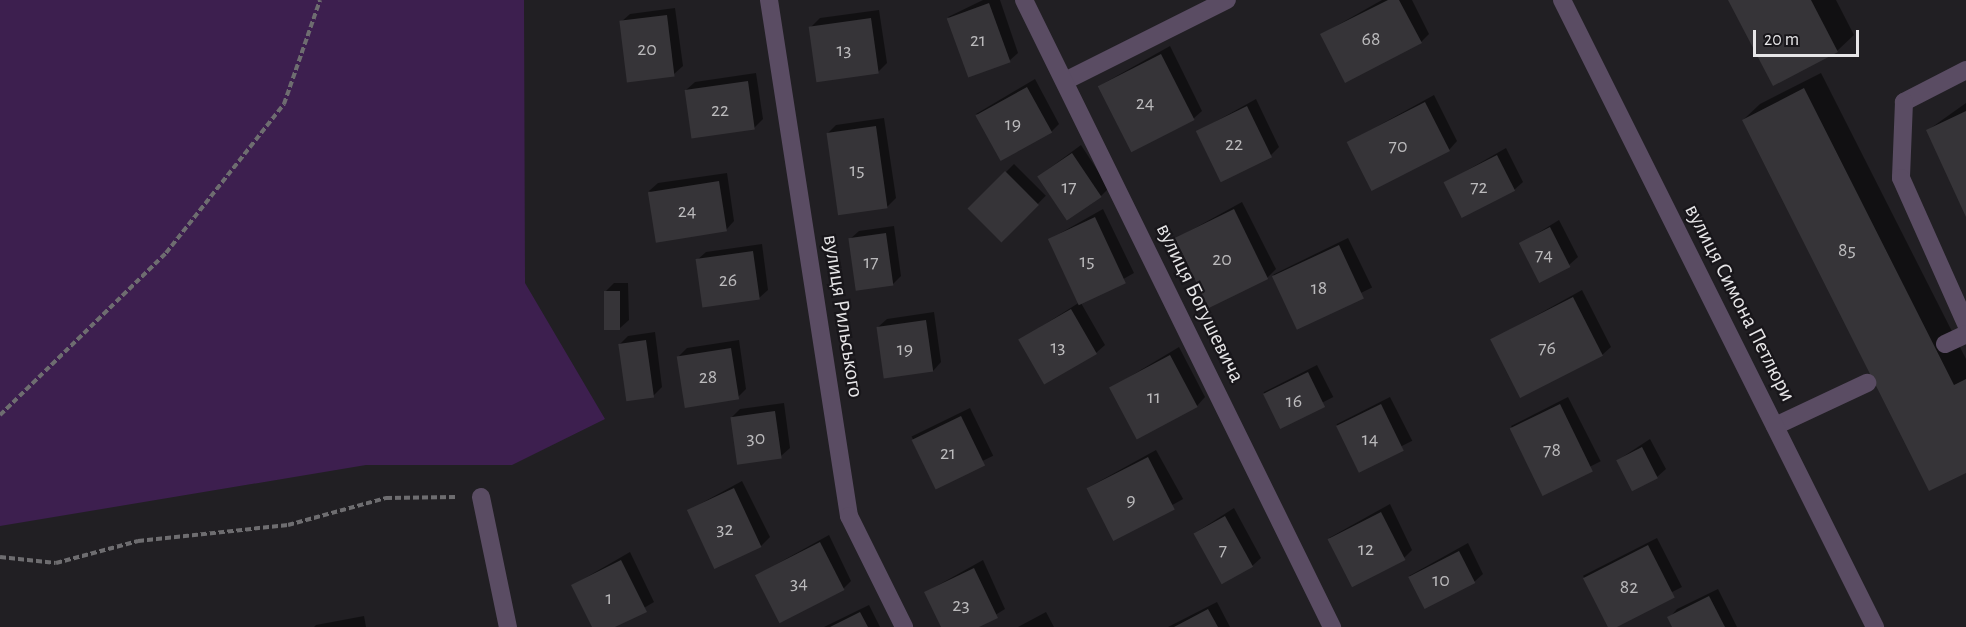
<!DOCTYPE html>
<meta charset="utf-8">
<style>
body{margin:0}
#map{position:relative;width:1966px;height:627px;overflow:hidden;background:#211f23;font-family:"Alegreya Sans",sans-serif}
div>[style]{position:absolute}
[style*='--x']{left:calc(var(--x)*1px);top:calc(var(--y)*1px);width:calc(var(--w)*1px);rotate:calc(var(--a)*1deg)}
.green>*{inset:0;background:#3d1f4f}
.shadow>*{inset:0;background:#0007;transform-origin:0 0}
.building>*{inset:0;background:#363438;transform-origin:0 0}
.path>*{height:4px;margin-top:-2px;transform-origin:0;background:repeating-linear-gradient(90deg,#6e6d70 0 6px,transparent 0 9px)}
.lane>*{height:18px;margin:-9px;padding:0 9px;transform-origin:9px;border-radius:9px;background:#5a4c63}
.street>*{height:18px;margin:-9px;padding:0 9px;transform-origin:9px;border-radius:9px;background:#5a4c63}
span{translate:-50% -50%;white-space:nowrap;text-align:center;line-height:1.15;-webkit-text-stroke:4.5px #18161a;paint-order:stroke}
.number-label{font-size:20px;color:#bbbabc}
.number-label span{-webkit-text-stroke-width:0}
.street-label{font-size:22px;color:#e7e6e8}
.scale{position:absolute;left:1753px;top:30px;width:106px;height:27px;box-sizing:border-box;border:3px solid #e7e6e8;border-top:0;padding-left:8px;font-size:18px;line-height:21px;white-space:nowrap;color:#e7e6e8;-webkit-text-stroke:4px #18161a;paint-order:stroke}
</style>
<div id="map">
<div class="green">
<i style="clip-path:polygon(0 0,524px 0,525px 283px,605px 419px,512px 465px,366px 465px,0 526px)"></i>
</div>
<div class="shadow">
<i style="clip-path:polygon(983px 0,1000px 0,1018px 53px,1009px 61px,948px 17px)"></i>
<i style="clip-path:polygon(1382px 0,1412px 0,1429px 34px,1421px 42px,1322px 34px)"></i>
<i style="clip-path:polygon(1730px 0,1836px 0,1854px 35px,1837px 51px)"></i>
<i style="clip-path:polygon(675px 8px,683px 66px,674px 74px,621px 22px,630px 14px)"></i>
<i style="clip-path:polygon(879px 10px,887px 63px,878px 72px,811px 27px,820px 18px)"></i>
<i style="clip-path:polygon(1170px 46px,1202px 111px,1193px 119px,1099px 86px)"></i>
<i style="clip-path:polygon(756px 73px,763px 119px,754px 128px,686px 90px,695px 82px)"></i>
<i style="clip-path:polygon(1821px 73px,1966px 359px,1966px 471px,1743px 120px,1760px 104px)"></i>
<i style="clip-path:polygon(1035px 79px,1059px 124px,1051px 132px,976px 114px)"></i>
<i style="clip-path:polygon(1434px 95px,1457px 141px,1449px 150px,1349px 142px)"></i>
<i style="clip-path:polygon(1256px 99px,1279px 147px,1271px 155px,1197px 132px)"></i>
<i style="clip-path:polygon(1966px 103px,1966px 213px,1928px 130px)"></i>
<i style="clip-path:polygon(884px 118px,896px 198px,887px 207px,828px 133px,836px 125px)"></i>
<i style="clip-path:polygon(1081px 145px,1109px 188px,1101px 196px,1039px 176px)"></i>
<i style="clip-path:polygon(1506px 148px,1523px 182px,1514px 190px,1445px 183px)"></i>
<i style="left:1014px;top:164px;width:45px;height:63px;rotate:45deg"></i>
<i style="clip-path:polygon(727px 173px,734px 221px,726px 230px,649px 191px,658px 183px)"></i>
<i style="clip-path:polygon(1242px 202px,1276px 269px,1267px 278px,1177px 238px)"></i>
<i style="clip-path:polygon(1103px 209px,1134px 273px,1081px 303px,1105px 345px,1096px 353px,1020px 340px,1080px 302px,1050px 239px)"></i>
<i style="clip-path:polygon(1559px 220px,1578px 257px,1569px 265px,1520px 244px)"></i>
<i style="clip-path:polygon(894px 226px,901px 276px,893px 284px,850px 239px,859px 231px)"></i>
<i style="left:1348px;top:238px;width:55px;height:83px;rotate:64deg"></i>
<i style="clip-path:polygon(762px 244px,768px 290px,759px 298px,697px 260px,706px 252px)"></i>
<i style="clip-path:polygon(614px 283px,628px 283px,629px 320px,620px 328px,605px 292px)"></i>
<i style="clip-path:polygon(1582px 290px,1611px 347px,1602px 355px,1492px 340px)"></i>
<i style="clip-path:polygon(934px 312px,941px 362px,933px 371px,878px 327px,887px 319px)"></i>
<i style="clip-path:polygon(655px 332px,662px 387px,654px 395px,627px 399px,620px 344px,628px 336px)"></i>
<i style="clip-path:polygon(739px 340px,746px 389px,738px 397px,679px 356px,687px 348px)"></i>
<i style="clip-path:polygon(1179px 347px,1205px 397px,1197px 406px,1111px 388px)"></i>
<i style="left:1317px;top:365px;width:36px;height:60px;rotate:63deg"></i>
<i style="left:1390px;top:397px;width:49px;height:60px;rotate:63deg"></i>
<i style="left:1568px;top:397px;width:72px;height:64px;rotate:63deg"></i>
<i style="clip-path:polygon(784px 403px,790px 448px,781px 456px,731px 418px,740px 409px)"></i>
<i style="left:970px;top:408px;width:53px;height:65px;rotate:64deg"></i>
<i style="clip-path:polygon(1650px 439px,1666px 469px,1657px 477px,1618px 460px)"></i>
<i style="left:1156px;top:450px;width:56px;height:78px;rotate:61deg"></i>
<i style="clip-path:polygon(742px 481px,770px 537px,761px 546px,689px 510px)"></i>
<i style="clip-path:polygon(1390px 504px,1412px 550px,1404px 558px,1329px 538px)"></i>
<i style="clip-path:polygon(1234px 508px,1261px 558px,1252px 566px,1195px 533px)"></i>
<i style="clip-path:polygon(829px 535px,851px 581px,843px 589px,757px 575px)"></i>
<i style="left:1657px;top:538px;width:55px;height:83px;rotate:63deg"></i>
<i style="clip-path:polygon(1468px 543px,1483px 574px,1474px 582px,1409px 576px)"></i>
<i style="clip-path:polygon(630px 552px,654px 602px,612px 627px,594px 627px,573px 585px)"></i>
<i style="clip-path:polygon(983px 560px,1005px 609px,976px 627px,943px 627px,926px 592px)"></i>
<i style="clip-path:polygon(1718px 589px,1737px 627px,1673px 627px,1669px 618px,1677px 609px)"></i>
<i style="clip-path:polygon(1217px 602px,1230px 627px,1168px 627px)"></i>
<i style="clip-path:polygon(869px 605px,880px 627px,824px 627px)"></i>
<i style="clip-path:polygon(1046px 612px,1054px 627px,1018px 627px)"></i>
<i style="clip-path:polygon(364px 616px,366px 627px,314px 627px,316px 625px)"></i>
</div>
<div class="building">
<i style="clip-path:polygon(1388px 0,1399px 0,1422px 43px,1345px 83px,1320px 34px)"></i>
<i style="clip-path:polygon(1728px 0,1811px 0,1838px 52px,1773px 86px)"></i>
<i style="left:989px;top:3px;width:63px;height:45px;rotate:70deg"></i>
<i style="left:667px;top:15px;width:62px;height:48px;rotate:83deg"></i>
<i style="left:871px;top:18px;width:56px;height:63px;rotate:82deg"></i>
<i style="left:1161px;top:54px;width:74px;height:71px;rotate:63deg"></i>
<i style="left:748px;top:81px;width:49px;height:64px;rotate:82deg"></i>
<i style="left:1027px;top:87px;width:52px;height:59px;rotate:61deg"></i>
<i style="clip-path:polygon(1804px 88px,1954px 385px,1966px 379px,1966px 473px,1929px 491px,1742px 120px)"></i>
<i style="left:1425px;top:102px;width:55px;height:88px;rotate:63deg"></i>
<i style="left:1247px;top:106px;width:57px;height:57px;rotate:64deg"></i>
<i style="clip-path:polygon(1966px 111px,1966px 217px,1926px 130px)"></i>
<i style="left:876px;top:126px;width:83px;height:50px;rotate:82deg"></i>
<i style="left:1072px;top:153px;width:53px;height:42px;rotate:56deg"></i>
<i style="left:1497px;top:155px;width:40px;height:60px;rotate:63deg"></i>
<i style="left:1005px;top:171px;width:48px;height:53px;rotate:45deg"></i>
<i style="left:719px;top:181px;width:51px;height:72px;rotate:81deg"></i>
<i style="left:1234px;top:209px;width:78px;height:66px;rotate:64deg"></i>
<i style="left:1095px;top:217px;width:73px;height:52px;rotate:65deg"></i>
<i style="left:1550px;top:227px;width:45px;height:35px;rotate:63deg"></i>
<i style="left:886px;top:233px;width:53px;height:38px;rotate:82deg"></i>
<i style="left:1339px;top:245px;width:59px;height:74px;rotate:65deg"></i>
<i style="left:753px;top:251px;width:49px;height:58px;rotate:82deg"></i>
<i style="left:604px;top:291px;width:16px;height:39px"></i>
<i style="left:1573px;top:297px;width:66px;height:93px;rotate:63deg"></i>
<i style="left:1071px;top:309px;width:52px;height:61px;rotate:60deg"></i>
<i style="left:926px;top:320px;width:52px;height:50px;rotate:82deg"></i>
<i style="left:646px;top:340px;width:58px;height:28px;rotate:82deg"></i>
<i style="left:731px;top:348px;width:52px;height:55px;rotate:81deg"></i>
<i style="left:1170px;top:355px;width:59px;height:69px;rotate:62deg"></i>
<i style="left:1308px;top:372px;width:39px;height:50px;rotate:64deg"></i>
<i style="left:1381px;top:404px;width:52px;height:50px;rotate:64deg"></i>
<i style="left:1560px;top:404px;width:75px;height:56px;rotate:64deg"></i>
<i style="left:775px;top:411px;width:48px;height:45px;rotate:82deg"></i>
<i style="left:961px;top:416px;width:55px;height:55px;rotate:64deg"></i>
<i style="left:1642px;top:447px;width:35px;height:29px;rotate:63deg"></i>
<i style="left:1148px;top:457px;width:59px;height:69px;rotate:63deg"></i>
<i style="left:734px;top:488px;width:65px;height:52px;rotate:65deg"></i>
<i style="left:1381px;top:512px;width:54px;height:60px;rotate:63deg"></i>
<i style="left:1225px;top:516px;width:58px;height:36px;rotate:61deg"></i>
<i style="left:820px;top:542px;width:54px;height:73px;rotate:63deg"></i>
<i style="left:1648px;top:545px;width:59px;height:73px;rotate:63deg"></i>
<i style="left:1459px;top:551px;width:36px;height:57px;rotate:63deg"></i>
<i style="clip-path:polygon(621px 560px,647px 612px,615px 627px,592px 627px,571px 585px)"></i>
<i style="clip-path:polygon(974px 568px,998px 618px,979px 627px,941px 627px,924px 592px)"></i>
<i style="clip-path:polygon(1709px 596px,1725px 627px,1672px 627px,1667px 617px)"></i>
<i style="clip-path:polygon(1208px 609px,1218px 627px,1174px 627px)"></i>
<i style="clip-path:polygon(860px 612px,868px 627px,830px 627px)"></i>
</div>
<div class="path">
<i style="--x:0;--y:415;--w:232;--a:-44.3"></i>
<i style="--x:166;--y:253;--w:190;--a:-51.6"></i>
<i style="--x:284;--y:104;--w:110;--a:-70.9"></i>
<i style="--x:0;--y:557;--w:56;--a:6.1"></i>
<i style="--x:56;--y:563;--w:85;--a:-15"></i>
<i style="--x:138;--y:541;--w:151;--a:-6.1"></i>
<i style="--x:288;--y:525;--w:102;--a:-15.4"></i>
<i style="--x:386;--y:498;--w:70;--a:-0.8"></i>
</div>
<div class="lane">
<i style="--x:1966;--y:70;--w:70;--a:152.7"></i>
<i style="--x:1904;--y:102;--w:76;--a:92.3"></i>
<i style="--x:1901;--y:178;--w:160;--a:66"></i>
<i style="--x:1065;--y:81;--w:181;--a:-26.6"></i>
<i style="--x:1945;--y:344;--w:23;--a:-25"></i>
<i style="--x:1775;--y:426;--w:102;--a:-25.1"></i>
</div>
<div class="street">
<i style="--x:769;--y:0;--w:522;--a:81.19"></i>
<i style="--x:849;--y:516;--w:124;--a:63.6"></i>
<i style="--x:1024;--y:0;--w:699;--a:63.84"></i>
<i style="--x:1562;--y:0;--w:701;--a:63.47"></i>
<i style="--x:481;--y:497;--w:133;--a:78.3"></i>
</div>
<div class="number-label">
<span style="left:1371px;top:39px">68</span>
<span style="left:978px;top:40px">21</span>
<span style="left:647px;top:49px">20</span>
<span style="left:844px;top:50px">13</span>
<span style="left:1145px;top:103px">24</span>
<span style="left:720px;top:110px">22</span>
<span style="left:1013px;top:124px">19</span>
<span style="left:1234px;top:144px">22</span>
<span style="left:1398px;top:146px">70</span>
<span style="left:857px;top:170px">15</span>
<span style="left:1069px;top:187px">17</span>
<span style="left:1479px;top:187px">72</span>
<span style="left:687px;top:211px">24</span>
<span style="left:1847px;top:250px">85</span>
<span style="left:1544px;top:255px">74</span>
<span style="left:1222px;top:259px">20</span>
<span style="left:1087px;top:261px">15</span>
<span style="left:871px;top:262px">17</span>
<span style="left:728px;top:280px">26</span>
<span style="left:1319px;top:288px">18</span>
<span style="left:1058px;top:347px">13</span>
<span style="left:1547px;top:348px">76</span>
<span style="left:905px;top:349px">19</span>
<span style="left:708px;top:377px">28</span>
<span style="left:1154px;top:397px">11</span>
<span style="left:1294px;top:401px">16</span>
<span style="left:756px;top:438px">30</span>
<span style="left:1370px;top:439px">14</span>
<span style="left:1552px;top:450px">78</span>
<span style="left:948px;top:453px">21</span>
<span style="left:1131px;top:500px">9</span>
<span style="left:725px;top:529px">32</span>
<span style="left:1366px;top:549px">12</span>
<span style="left:1223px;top:550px">7</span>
<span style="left:1441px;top:580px">10</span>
<span style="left:799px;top:583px">34</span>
<span style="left:1629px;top:587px">82</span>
<span style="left:609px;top:598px">1</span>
<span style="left:961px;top:605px">23</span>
</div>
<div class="street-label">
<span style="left:1200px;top:303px;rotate:64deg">вулиця Богушевича</span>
<span style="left:1740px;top:303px;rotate:63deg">вулиця Симона Петлюри</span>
<span style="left:843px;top:316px;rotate:81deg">вулиця Рильського</span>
</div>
<div class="scale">20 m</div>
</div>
